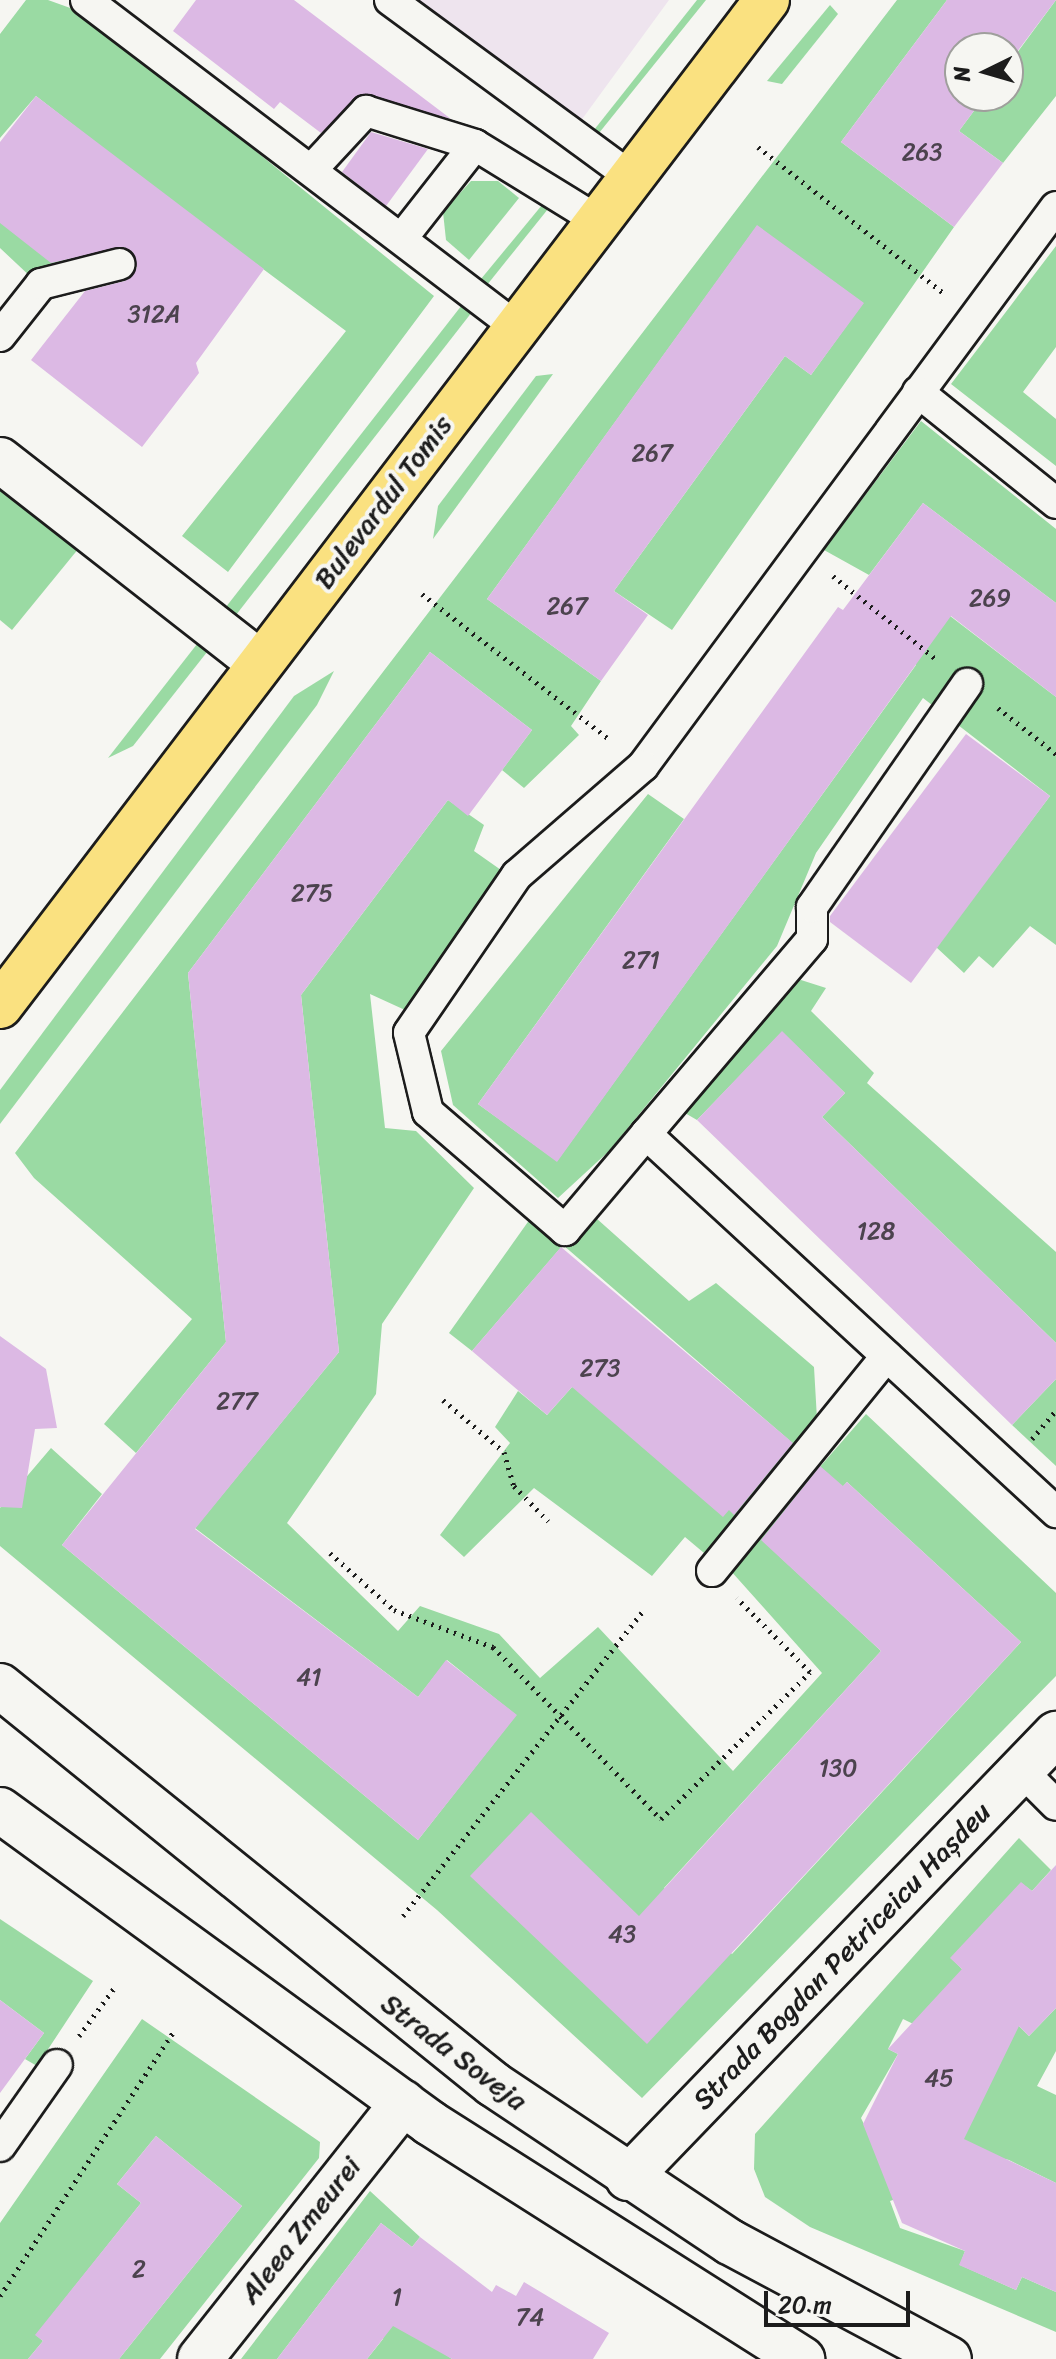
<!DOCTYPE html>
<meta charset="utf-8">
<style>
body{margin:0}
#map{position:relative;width:1056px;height:2359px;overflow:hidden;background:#f6f6f2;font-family:Sriracha,sans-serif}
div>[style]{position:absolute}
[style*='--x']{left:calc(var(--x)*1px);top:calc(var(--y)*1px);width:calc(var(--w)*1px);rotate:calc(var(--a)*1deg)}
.built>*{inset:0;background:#eee4ee}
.green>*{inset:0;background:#9adaa3}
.building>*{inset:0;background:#dcb9e4}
.path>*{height:5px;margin-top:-2.5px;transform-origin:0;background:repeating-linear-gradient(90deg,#1c1c1c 0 2px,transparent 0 8px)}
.roads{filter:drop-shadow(2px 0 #1c1c1c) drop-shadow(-2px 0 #1c1c1c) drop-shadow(0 2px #1c1c1c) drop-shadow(0 -2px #1c1c1c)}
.lane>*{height:30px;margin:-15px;padding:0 15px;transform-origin:15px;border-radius:15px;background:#f6f6f2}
.street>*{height:44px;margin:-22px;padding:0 22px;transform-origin:22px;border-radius:22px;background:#f6f6f2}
.secondary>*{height:44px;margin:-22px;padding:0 22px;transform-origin:22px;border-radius:22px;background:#f6f6f2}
.primary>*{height:44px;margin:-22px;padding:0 22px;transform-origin:22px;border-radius:22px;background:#fae180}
span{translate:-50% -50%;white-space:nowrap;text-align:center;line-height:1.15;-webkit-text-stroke:8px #f6f6f2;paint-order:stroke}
.number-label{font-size:24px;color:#4c434e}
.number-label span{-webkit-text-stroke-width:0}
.street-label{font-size:28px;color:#1c1c1c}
.north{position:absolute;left:944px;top:32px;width:80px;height:80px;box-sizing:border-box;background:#f6f6f2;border:2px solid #9f9f9c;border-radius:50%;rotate:265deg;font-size:22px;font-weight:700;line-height:32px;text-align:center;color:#1c1c1c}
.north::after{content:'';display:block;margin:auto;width:28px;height:36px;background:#1c1c1c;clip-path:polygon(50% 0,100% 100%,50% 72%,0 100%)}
.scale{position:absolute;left:764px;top:2291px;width:146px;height:36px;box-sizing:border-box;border:4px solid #1c1c1c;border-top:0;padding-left:10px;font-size:24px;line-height:28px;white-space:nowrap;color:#1c1c1c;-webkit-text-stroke:6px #f6f6f2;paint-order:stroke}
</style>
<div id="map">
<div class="built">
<i style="clip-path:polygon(386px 0,669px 0,572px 133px)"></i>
</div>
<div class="green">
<i style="clip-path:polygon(26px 0,48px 0,87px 14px,434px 296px,228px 572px,182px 536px,346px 331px,145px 181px,88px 259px,33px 279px,0 248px,0 223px,112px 155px,36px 96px,0 138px,0 34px)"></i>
<i style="clip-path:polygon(697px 0,706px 0,595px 138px,590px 135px)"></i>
<i style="clip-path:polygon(897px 0,947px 0,841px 142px,954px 227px,672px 630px,614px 591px,785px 356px,811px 375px,863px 303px,757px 226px,487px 599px,601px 681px,571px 726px,579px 735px,524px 788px,502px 770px,532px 730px,430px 652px,188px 973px,226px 1342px,136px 1453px,104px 1424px,192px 1319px,34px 1178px,15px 1153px)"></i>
<i style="clip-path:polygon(1056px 0,1056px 96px,1003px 163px,959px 131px,985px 96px,1008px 96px,1008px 65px)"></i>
<i style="clip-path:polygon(830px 5px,838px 14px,782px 84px,767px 81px)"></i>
<i style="clip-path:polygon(471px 181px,498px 181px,519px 198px,469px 260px,446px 240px,443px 212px)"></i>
<i style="clip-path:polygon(542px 205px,548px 209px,483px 290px,476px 285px)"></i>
<i style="clip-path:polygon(1056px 246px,1056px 347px,1023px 392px,1056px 419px,1056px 466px,951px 384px)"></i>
<i style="clip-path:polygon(469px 296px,479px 303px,222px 633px,133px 746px,108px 758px)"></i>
<i style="clip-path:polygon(553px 374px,433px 539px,438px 506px,536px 376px)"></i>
<i style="clip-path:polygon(921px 421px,1056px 529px,1056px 603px,923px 503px,869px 575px,824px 550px)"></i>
<i style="clip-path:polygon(0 484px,79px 548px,12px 630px,0 620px)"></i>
<i style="clip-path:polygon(924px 596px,1056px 697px,1056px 945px,1030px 926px,993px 968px,979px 956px,964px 973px,936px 947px,1050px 796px,923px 698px,816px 853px,777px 946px,609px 1151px,558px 1198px,453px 1105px,441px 1051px,648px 794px,684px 819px,478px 1104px,557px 1161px,916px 665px,914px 610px)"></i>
<i style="clip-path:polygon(334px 671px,317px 705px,0 1124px,0 1090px,294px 696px)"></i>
<i style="clip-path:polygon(evenodd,448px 800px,484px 825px,474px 851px,501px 870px,405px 1010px,370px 994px,385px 1128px,416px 1131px,474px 1188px,382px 1324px,376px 1394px,287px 1523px,398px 1631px,420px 1606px,499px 1634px,540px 1678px,598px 1627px,733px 1771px,822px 1673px,730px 1570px,866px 1414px,1056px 1593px,1056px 1676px,642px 2098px,437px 1910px,0 1546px,0 1508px,51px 1448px,102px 1494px,62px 1545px,418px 1840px,516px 1715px,447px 1660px,418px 1697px,195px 1528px,339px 1352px,301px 995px,448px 800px,847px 1482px,1021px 1642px,732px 1954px,664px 1888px,881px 1651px,779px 1556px,847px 1482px)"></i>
<i style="clip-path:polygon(801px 980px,826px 988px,811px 1011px,874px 1073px,867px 1083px,1056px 1252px,1056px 1343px,822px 1117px,845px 1093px,782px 1032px,697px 1120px,678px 1109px,781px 987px)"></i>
<i style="clip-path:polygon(596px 1218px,689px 1301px,716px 1283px,814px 1367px,817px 1419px,704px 1553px,685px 1537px,652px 1576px,534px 1488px,464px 1557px,440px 1535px,510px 1443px,495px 1427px,518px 1391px,547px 1415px,572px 1387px,789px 1440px,563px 1245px,472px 1351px,449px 1333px,530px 1219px,554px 1242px)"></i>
<i style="clip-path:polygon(1056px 1379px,1056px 1466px,1012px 1425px)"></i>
<i style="clip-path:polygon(1019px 1838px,1051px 1870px,1032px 1891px,1021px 1883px,951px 1958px,962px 1969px,975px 2054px,903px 2019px,888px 2049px,898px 2054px,861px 2118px,899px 2198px,890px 2201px,900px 2228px,965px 2251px,960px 2265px,1016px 2290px,1022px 2277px,1056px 2292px,1056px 2332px,810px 2227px,765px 2197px,754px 2169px,755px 2134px)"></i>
<i style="clip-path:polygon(0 1919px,93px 1981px,37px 2066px,25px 2059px,44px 2033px,0 2000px)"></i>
<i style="clip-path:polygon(1056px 2008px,1056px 2051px,1037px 2086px,1056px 2095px,1056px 2183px,1009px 2160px,953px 2146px,1018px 2025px,1029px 2036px)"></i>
<i style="clip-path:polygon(142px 2019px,320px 2142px,319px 2158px,160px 2359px,119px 2359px,242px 2206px,156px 2136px,117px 2184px,141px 2203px,36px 2335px,43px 2341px,28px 2359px,0 2359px,0 2223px)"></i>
<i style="clip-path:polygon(370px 2191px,420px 2237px,412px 2247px,381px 2223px,277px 2359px,241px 2359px)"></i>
<i style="clip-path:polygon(387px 2312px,433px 2346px,452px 2359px,367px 2359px,383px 2339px)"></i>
</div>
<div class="building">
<i style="clip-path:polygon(196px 0,294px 0,451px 119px,362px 94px,321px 133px,280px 102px,274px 109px,173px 31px)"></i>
<i style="clip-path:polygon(947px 0,1056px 0,1008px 64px,1008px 48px,960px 48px,960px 96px,985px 96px,959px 131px,1003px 163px,954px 227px,841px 142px)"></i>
<i style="clip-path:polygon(36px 96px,264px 269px,196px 363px,199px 373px,142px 447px,31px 360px,85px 291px,125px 281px,137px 268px,133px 252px,124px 247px,51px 263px,0 223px,0 142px)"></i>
<i style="clip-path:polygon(371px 132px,428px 149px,386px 206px,342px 172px)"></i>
<i style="clip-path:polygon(757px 225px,864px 303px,811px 375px,785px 356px,614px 591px,648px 615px,601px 681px,487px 599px)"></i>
<i style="clip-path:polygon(923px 503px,1056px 603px,1056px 697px,951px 616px,557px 1162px,478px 1104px,838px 607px,843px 610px)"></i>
<i style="clip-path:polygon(430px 652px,532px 730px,468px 816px,448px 800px,301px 995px,339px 1352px,195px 1529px,418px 1697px,446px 1660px,517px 1715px,418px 1840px,62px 1545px,226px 1342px,188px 973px)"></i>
<i style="clip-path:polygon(966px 734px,1050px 796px,911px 983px,830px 922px,830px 916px)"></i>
<i style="clip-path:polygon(782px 1031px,845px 1093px,822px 1117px,1056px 1343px,1056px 1379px,1012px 1425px,697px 1120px)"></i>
<i style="clip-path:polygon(561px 1247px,793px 1443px,734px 1515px,729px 1510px,723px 1517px,572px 1387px,547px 1415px,472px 1351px)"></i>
<i style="clip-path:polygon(0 1336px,46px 1369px,57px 1428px,35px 1429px,22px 1508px,0 1507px)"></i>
<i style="clip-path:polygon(820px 1466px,843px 1486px,847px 1482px,1021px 1642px,647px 2044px,470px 1876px,531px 1812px,639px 1916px,881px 1651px,761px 1540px)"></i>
<i style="clip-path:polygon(1056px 1865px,1056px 2008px,1029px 2036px,1019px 2026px,964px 2139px,1056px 2183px,1056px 2292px,1022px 2277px,1016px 2290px,959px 2265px,965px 2251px,902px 2223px,863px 2124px,898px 2054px,888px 2049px,962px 1969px,950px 1958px,1021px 1882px,1032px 1891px)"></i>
<i style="clip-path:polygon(0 2000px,44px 2033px,0 2093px)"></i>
<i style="clip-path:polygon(156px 2136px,242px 2206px,119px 2359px,28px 2359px,43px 2341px,35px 2335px,141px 2203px,117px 2184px)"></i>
<i style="clip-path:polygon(381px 2223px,412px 2247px,420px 2237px,492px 2292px,496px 2285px,516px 2296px,524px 2282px,609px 2333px,593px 2359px,452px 2359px,393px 2326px,367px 2359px,277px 2359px)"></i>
</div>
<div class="path">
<i style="--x:758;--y:147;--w:238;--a:38.2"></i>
<i style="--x:833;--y:576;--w:134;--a:38.9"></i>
<i style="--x:422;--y:594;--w:238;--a:37.8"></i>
<i style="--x:998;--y:708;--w:74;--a:38.4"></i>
<i style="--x:443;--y:1400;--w:80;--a:40.4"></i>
<i style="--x:504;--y:1452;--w:35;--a:74"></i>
<i style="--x:514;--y:1486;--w:49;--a:45.8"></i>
<i style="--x:1032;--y:1439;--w:38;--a:-50"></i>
<i style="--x:330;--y:1553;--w:86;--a:41.7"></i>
<i style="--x:394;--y:1610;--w:106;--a:20.5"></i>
<i style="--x:493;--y:1647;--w:240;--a:45.7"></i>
<i style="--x:661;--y:1819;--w:209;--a:-44.6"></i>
<i style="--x:810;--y:1672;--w:104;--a:-134.6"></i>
<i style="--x:403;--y:1916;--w:387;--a:-51.8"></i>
<i style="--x:79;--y:2036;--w:61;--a:-53.7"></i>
<i style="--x:0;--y:2296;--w:318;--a:-56.7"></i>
</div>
<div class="roads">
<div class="lane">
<i style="--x:86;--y:0;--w:539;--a:37.23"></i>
<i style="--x:390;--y:0;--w:299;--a:36.3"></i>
<i style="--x:313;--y:168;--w:78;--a:-47.1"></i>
<i style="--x:366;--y:111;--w:114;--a:17.3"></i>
<i style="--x:475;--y:145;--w:143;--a:31.6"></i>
<i style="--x:1056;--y:207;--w:695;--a:126.46"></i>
<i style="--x:643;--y:766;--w:167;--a:139.1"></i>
<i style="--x:517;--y:875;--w:191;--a:124.4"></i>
<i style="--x:409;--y:1033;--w:81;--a:76.5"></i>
<i style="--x:428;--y:1112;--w:181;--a:40.7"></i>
<i style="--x:565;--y:1230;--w:126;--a:-49.8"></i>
<i style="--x:646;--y:1134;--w:558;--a:42.67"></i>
<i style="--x:402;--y:238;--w:118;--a:-51.9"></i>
<i style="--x:0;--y:336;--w:66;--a:-51.7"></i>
<i style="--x:41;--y:284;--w:81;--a:-14.2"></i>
<i style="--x:918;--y:392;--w:177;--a:38.8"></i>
<i style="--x:646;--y:1134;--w:256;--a:-49.6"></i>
<i style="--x:812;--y:939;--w:32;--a:-90"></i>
<i style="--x:812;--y:907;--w:272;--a:-55.2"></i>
<i style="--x:712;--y:1571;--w:277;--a:-50.9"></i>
<i style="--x:1021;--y:1770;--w:49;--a:45"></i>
<i style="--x:0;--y:2146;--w:99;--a:-54.9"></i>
</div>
<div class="street">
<i style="--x:0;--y:460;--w:328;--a:38"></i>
<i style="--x:628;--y:2178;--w:617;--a:-46.05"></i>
<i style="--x:200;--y:2359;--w:327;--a:-51.6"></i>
</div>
<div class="secondary">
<i style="--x:0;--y:1686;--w:634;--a:38.91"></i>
<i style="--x:493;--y:2084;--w:285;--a:33.7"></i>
<i style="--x:730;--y:2242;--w:248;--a:28.1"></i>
<i style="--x:0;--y:1810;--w:532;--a:36.05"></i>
<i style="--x:430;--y:2123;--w:441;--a:32.4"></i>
</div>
<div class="primary">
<i style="--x:0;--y:1006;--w:1265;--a:-52.68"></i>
</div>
</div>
<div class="number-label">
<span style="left:922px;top:153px">263</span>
<span style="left:154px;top:315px">312A</span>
<span style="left:652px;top:454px">267</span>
<span style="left:990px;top:599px">269</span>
<span style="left:567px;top:607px">267</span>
<span style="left:312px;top:894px">275</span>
<span style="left:641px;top:961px">271</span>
<span style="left:876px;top:1232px">128</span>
<span style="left:600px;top:1369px">273</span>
<span style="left:237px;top:1402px">277</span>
<span style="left:309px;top:1678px">41</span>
<span style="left:838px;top:1769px">130</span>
<span style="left:622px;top:1935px">43</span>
<span style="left:939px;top:2079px">45</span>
<span style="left:139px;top:2270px">2</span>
<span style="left:397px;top:2298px">1</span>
<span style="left:530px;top:2318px">74</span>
</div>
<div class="street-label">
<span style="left:383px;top:502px;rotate:-53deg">Bulevardul Tomis</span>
<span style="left:842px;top:1956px;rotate:-46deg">Strada Bogdan Petriceicu Hașdeu</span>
<span style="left:454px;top:2052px;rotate:37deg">Strada Soveja</span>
<span style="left:300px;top:2230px;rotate:-52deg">Aleea Zmeurei</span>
</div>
<div class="north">N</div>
<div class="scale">20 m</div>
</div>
